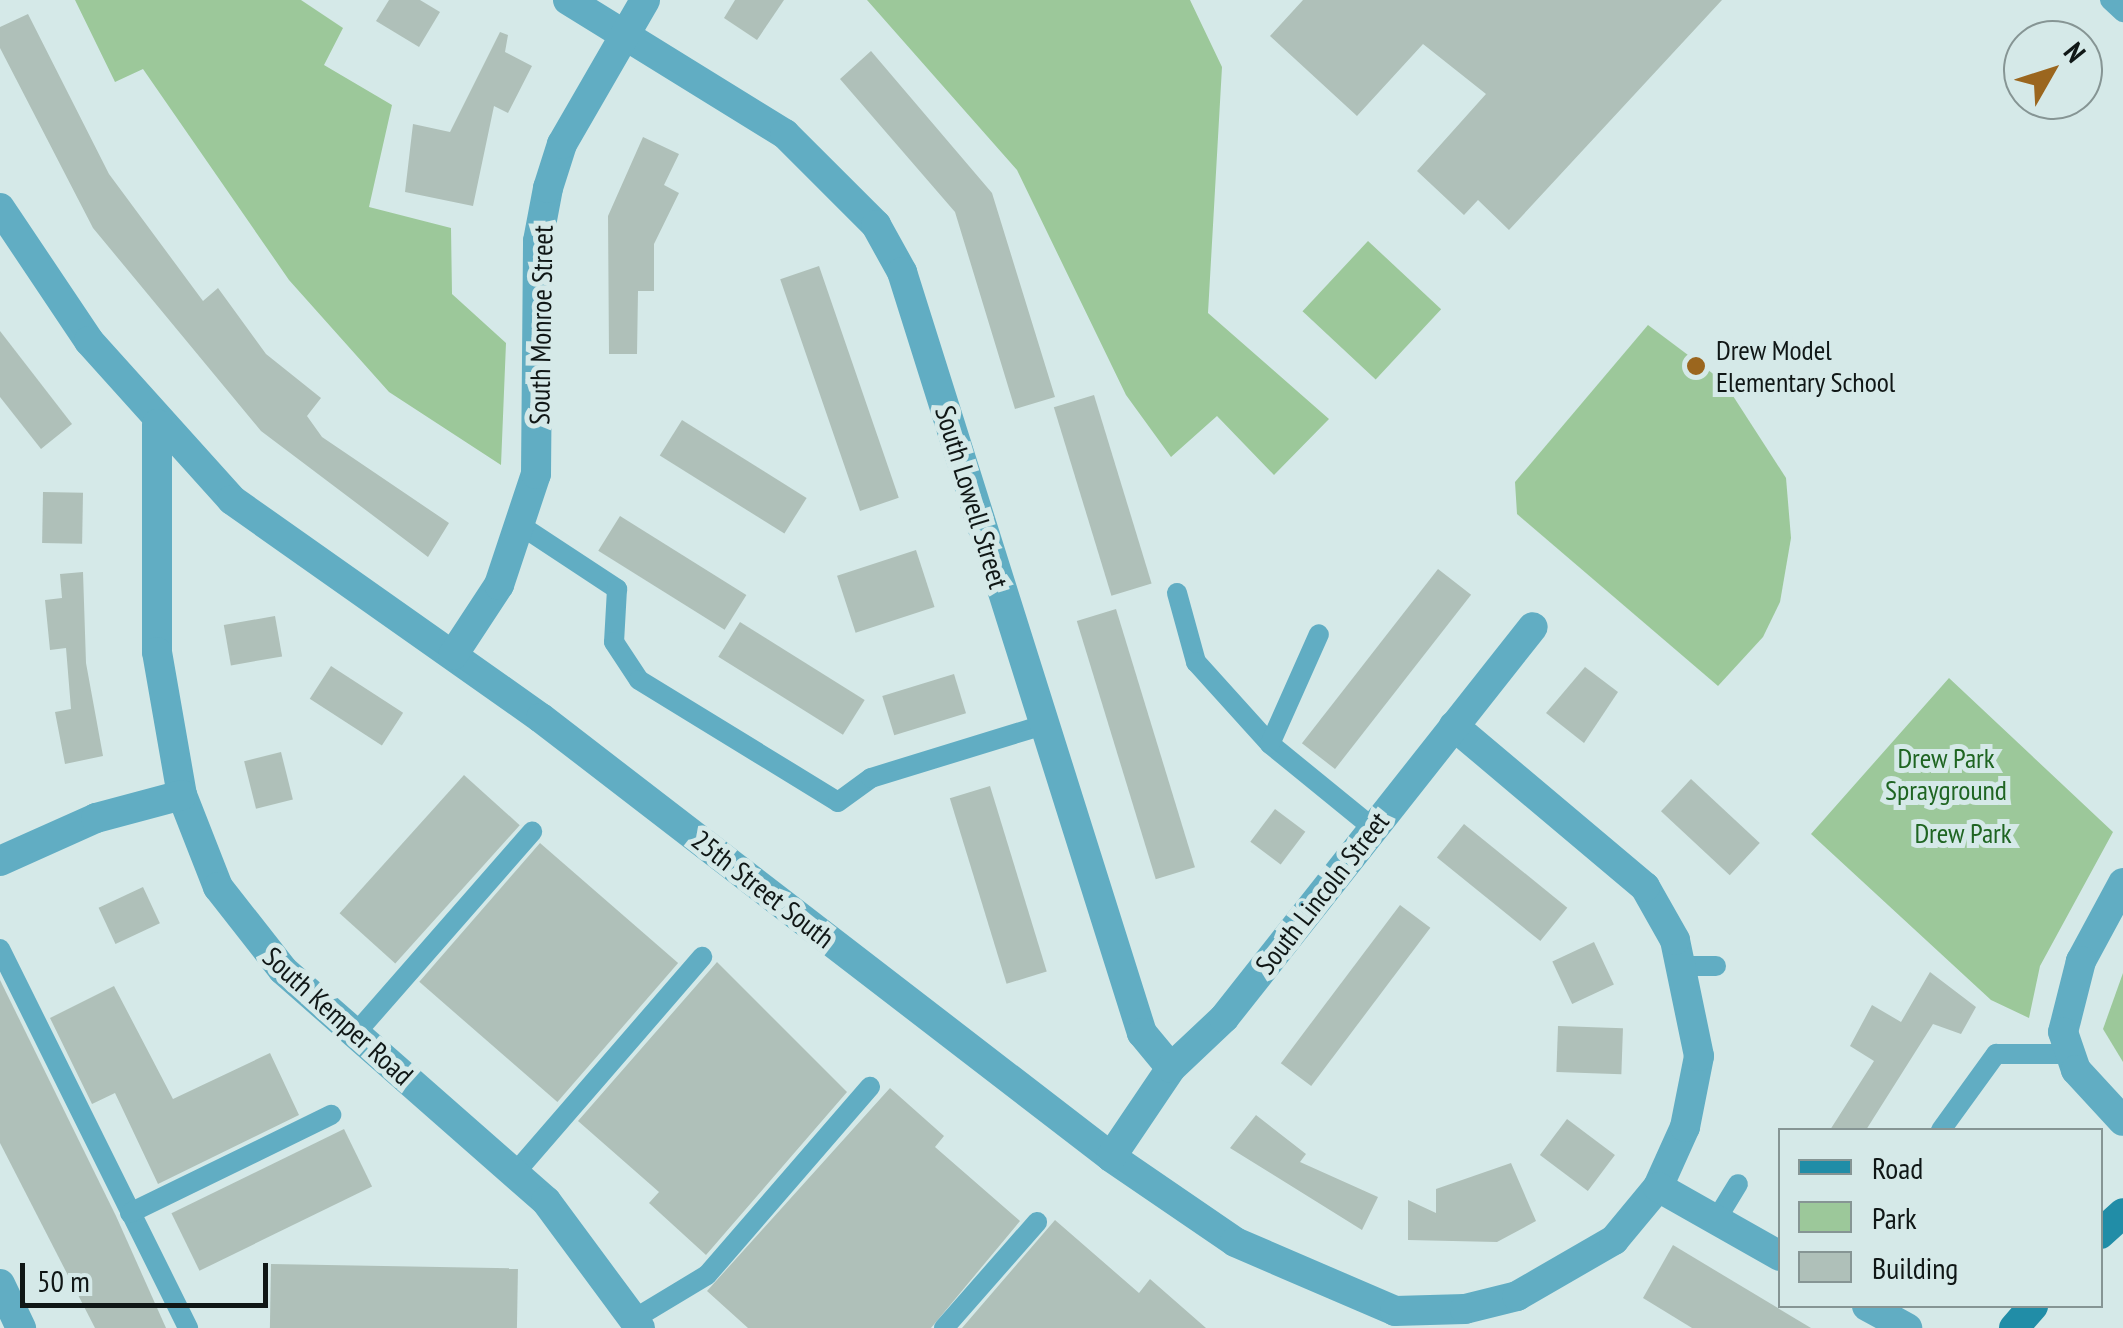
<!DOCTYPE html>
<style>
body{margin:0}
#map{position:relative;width:2123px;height:1328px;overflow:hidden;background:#d5e9e8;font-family:"PT Sans Narrow",sans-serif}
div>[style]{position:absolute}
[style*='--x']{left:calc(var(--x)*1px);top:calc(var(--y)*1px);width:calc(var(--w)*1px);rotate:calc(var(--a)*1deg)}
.green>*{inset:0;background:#9cc89a;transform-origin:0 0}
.building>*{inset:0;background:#afc0b9;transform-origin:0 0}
.service>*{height:20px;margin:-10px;padding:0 10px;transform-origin:10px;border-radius:10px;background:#61adc3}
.minor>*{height:30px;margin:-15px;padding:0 15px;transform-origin:15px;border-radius:15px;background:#61adc3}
.tertiary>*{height:30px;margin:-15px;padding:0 15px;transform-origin:15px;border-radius:15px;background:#61adc3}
.secondary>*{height:30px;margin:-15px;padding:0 15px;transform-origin:15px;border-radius:15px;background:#218da7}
.dots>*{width:28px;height:28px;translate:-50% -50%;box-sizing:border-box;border:5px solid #d5e9e8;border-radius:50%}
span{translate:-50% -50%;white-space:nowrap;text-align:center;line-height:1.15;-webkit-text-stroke:10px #d5e9e8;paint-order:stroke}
.street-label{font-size:28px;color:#101716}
.poi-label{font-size:28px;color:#101716}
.left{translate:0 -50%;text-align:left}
.park-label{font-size:28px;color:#1f6522}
.legend{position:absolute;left:1778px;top:1128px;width:325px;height:180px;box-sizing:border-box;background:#d5e9e8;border:2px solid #869594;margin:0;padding:12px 18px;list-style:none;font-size:30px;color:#101716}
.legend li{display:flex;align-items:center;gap:20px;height:50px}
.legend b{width:50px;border:2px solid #869594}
.north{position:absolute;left:2003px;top:20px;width:100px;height:100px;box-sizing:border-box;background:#d5e9e8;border:2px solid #869594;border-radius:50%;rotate:51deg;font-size:28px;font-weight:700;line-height:40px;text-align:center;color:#101716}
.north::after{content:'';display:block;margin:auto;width:35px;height:45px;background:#9b661e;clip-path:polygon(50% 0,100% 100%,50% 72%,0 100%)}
.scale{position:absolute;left:20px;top:1263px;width:248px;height:45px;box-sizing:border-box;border:5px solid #101716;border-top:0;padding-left:12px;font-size:30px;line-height:35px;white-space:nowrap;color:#101716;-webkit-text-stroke:8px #d5e9e8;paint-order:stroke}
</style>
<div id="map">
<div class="green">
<i style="clip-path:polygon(75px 0,301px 0,343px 28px,324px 65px,392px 105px,369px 207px,451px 228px,452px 294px,506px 343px,501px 465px,389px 392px,289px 280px,143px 69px,115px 82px)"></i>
<i style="clip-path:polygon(867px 0,1190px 0,1222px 67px,1208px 313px,1329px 419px,1274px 475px,1217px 416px,1171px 457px,1126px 395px,1017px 170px)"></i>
<i style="left:1368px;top:241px;width:100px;height:96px;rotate:43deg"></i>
<i style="clip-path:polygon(1648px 325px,1724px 382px,1786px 478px,1791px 538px,1780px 602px,1763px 637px,1718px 686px,1517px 514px,1515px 482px)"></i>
<i style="clip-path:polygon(1949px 678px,2113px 832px,2040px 966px,2029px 1018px,1991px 1000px,1811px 834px)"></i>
<i style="clip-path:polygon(2123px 973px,2123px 1062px,2103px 1029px)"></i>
</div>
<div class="building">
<i style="clip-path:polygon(389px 0,420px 0,440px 12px,419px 47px,376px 21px)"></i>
<i style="clip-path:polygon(735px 0,784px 0,757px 40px,724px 18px)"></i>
<i style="clip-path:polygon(1303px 0,1722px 0,1509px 230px,1478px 200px,1464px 215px,1417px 171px,1486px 94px,1423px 44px,1357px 116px,1270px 36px)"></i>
<i style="clip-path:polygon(28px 14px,109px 174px,203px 301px,218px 288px,266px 354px,321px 398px,307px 416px,322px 437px,449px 523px,428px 557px,261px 431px,93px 228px,0 48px,0 27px)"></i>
<i style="clip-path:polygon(500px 32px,508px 35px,505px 52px,532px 66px,508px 113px,494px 106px,473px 206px,405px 192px,413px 124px,450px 132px)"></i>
<i style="clip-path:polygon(871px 51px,992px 193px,1055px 397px,1015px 409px,955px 212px,840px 79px)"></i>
<i style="clip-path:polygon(643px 137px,679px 154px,664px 185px,679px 193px,654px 244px,654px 291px,638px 291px,637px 354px,609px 354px,608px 216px)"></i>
<i style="left:819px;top:266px;width:245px;height:41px;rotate:71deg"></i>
<i style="clip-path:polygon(0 331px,72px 424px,41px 449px,0 397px)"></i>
<i style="left:1094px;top:395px;width:197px;height:42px;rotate:73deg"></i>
<i style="left:682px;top:420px;width:147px;height:42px;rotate:32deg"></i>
<i style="left:43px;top:492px;width:40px;height:51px;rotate:1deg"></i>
<i style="left:620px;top:516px;width:149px;height:41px;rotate:32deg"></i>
<i style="left:916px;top:550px;width:60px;height:83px;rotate:72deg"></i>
<i style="left:1438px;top:569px;width:42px;height:221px;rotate:38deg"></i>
<i style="clip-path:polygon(83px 572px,86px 663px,103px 756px,65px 764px,55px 712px,71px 709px,66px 648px,50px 650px,45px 600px,62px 598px,60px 574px)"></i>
<i style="left:1116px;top:609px;width:270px;height:41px;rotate:73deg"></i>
<i style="left:275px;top:616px;width:41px;height:52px;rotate:80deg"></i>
<i style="left:740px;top:622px;width:147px;height:41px;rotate:32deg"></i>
<i style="left:331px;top:666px;width:86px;height:39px;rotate:33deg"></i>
<i style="clip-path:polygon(1585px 667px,1618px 692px,1584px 743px,1546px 713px)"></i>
<i style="left:954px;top:674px;width:41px;height:75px;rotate:73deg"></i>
<i style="left:281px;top:752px;width:49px;height:38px;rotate:76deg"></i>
<i style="left:464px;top:775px;width:75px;height:186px;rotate:42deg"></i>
<i style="left:1691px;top:779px;width:94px;height:44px;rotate:43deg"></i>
<i style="left:990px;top:786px;width:194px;height:42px;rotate:73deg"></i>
<i style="left:1275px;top:809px;width:38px;height:41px;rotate:37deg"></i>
<i style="left:1464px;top:824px;width:133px;height:43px;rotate:39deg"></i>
<i style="left:540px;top:843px;width:183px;height:184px;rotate:41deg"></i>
<i style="left:143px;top:887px;width:40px;height:49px;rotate:65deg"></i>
<i style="left:1400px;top:905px;width:38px;height:198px;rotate:37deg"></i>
<i style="left:1594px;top:942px;width:47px;height:46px;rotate:65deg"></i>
<i style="clip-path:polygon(717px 962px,847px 1092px,706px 1255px,649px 1203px,659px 1192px,578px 1121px)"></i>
<i style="clip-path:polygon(1930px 972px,1976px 1007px,1961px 1034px,1933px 1024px,1866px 1130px,1830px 1130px,1874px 1061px,1850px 1046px,1872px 1005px,1901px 1022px)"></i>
<i style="clip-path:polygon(0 980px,116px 1216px,166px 1328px,95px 1328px,0 1143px)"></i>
<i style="clip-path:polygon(114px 986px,173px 1099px,270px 1053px,299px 1115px,158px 1184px,115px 1093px,92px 1104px,50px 1018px)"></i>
<i style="left:1558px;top:1026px;width:65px;height:46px;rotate:2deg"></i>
<i style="clip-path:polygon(890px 1088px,944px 1136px,935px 1147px,1020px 1221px,931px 1328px,748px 1328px,707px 1291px)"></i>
<i style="clip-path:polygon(1256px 1115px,1306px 1154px,1300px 1162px,1378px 1197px,1362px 1230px,1230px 1148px)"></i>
<i style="left:1567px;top:1119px;width:60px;height:45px;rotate:37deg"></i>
<i style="left:344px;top:1129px;width:64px;height:192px;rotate:64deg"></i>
<i style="clip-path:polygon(1511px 1163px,1536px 1221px,1497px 1242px,1408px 1240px,1408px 1200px,1436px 1213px,1436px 1189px)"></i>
<i style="clip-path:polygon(1055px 1220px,1139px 1293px,1150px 1279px,1206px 1328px,962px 1328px)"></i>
<i style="clip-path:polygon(1673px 1245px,1811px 1328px,1692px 1328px,1643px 1298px)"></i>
<i style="left:271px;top:1264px;width:247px;height:64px;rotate:1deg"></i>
</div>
<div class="service">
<i style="--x:2110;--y:0;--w:18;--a:43"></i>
<i style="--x:523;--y:527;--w:113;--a:33.4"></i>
<i style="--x:617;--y:589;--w:53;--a:93.2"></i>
<i style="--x:614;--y:642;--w:45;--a:56.7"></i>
<i style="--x:639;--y:680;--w:233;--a:31.5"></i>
<i style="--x:838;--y:802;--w:41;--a:-36"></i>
<i style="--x:871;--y:778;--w:180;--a:-17.1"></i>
<i style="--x:1177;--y:593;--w:72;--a:74.6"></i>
<i style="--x:1196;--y:662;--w:110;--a:47.9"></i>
<i style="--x:1270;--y:744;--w:133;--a:39.2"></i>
<i style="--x:1270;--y:744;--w:120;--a:-66"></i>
<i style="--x:0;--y:949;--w:423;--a:63.6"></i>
<i style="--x:1683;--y:966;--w:33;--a:0"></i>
<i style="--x:355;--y:1034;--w:269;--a:-48.8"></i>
<i style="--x:1941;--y:1130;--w:94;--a:-54.1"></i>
<i style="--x:1996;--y:1054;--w:71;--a:0"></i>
<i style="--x:515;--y:1173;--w:286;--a:-49.1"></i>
<i style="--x:130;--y:1213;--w:224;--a:-26"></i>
<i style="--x:1716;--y:1220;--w:42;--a:-58.6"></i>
<i style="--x:634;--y:1319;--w:85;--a:-31.1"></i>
<i style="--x:707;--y:1275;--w:249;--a:-49.1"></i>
<i style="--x:944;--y:1328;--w:141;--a:-48.7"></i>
</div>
<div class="minor">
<i style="--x:568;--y:0;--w:255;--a:31.7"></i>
<i style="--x:785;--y:134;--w:129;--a:45"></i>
<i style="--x:876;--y:225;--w:54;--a:61"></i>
<i style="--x:902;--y:272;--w:798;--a:72.5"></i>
<i style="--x:1142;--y:1033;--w:45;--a:50.4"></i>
<i style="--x:0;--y:208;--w:160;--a:56.2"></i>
<i style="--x:89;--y:341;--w:214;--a:48"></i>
<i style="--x:232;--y:500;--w:378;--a:35.2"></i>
<i style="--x:541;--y:718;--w:719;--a:37.6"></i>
<i style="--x:1111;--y:1157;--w:150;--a:34.4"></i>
<i style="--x:1235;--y:1242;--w:174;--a:23.3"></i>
<i style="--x:1395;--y:1311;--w:70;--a:-1.6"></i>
<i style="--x:1465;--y:1309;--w:54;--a:-14"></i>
<i style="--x:1517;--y:1296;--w:112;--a:-30"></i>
<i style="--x:1614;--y:1240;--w:69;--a:-50.3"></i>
<i style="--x:1658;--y:1187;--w:66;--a:-65.8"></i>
<i style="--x:1685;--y:1127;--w:72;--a:-78.8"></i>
<i style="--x:1699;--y:1056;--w:118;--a:-101.7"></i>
<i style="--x:1675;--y:940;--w:61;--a:-119.5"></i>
<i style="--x:1645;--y:887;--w:250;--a:-139.9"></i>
<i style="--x:157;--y:424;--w:228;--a:90"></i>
<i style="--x:157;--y:652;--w:145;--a:80.1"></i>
<i style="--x:182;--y:795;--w:99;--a:68.6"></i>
<i style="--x:218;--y:887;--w:105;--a:51.9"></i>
<i style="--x:283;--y:970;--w:350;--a:41.3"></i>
<i style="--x:546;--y:1201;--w:158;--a:53.5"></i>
<i style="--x:453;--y:655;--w:84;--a:-56.7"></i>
<i style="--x:499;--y:585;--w:117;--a:-71.6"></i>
<i style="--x:536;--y:474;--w:233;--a:-89.5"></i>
<i style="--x:538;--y:241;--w:54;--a:-79.3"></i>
<i style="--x:548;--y:188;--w:46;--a:-72.3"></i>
<i style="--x:562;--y:144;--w:166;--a:-60"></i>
<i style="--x:0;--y:861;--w:105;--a:-24.1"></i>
<i style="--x:96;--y:818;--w:89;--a:-15"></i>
<i style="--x:1111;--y:1157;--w:107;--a:-56"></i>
<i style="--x:1171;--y:1068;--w:73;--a:-43.3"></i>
<i style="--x:1224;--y:1018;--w:498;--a:-51.7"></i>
<i style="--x:1658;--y:1187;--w:140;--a:29.5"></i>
<i style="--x:0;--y:1284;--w:49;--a:64.5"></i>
<i style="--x:1867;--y:1306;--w:46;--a:28.8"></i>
</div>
<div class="tertiary">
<i style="--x:2123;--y:883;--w:89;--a:118.3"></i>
<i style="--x:2081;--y:961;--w:73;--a:104.2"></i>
<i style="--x:2063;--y:1032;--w:40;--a:71.1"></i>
<i style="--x:2076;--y:1070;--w:69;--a:47.3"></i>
</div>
<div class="secondary">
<i style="--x:2100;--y:1234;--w:31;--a:-42"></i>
<i style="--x:2014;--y:1328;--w:29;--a:-49"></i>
</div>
<div class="dots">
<i style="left:1696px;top:366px;background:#9b661e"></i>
</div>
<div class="street-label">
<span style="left:541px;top:325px;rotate:-89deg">South Monroe Street</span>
<span style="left:972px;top:497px;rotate:73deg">South Lowell Street</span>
<span style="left:763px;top:889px;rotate:38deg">25th Street South</span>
<span style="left:1322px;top:893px;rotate:-52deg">South Lincoln Street</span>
<span style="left:338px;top:1016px;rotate:42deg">South Kemper Road</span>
</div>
<div class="poi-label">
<span class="left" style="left:1716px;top:366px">Drew Model<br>Elementary School</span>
</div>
<div class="park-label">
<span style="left:1946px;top:774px">Drew Park<br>Sprayground</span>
<span style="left:1963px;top:833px">Drew Park</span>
</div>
<ul class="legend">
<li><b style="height:12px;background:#218da7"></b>Road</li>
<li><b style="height:28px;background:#9cc89a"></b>Park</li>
<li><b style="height:28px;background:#afc0b9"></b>Building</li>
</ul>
<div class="north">N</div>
<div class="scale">50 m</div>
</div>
